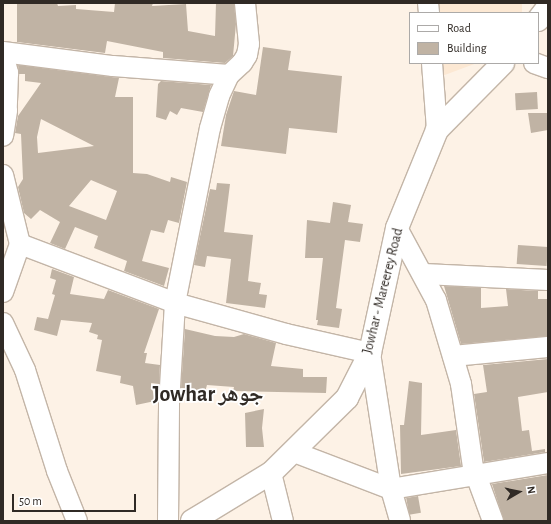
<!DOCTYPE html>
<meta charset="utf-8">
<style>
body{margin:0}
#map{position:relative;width:551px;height:524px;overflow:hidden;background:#fdf2e6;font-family:"Alegreya Sans","Noto Naskh Arabic",sans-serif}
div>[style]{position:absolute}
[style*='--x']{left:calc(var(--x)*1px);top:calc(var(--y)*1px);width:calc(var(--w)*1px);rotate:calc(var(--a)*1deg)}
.built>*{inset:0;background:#fce8d3;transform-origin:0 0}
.building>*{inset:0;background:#c0b3a4;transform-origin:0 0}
.roads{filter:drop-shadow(1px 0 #c3b5a7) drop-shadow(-1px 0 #c3b5a7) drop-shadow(0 1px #c3b5a7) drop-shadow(0 -1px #c3b5a7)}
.street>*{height:20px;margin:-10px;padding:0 10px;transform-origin:10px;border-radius:10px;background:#fff}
.secondary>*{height:22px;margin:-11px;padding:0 11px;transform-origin:11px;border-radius:11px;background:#fff}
span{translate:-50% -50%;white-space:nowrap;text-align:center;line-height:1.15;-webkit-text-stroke:3.5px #fff;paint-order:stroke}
.street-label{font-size:14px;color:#302a25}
.town-label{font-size:22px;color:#302a25;font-weight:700}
.frame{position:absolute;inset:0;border:4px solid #302a25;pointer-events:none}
.legend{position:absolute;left:409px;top:12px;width:130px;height:52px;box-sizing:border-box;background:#fff;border:1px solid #acaaa8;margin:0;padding:5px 7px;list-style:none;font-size:12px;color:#302a25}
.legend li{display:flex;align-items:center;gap:8px;height:20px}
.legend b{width:20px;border:1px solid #acaaa8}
.north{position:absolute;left:499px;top:472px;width:40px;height:40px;-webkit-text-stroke:3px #fff;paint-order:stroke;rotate:81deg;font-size:11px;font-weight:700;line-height:16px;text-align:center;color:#302a25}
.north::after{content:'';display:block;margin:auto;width:14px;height:18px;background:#302a25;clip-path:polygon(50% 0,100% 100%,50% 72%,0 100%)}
.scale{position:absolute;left:12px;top:494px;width:124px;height:18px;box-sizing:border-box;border:2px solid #302a25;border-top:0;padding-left:5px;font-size:12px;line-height:14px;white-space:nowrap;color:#302a25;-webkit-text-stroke:3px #fff;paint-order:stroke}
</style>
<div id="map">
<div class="built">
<i style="left:438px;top:3px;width:84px;height:10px"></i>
<i style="clip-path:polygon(442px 63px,477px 63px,442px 76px)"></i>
</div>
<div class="building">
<i style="clip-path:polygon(17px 3px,57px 3px,58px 6px,76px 5px,76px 9px,114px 12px,115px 3px,153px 3px,152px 6px,186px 4px,188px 31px,215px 36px,216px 3px,234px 3px,236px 24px,233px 56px,225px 63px,163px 58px,163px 52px,107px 41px,105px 53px,17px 42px)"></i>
<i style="clip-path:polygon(263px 47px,291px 51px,288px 70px,342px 76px,337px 133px,289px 128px,286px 154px,221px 146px,226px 115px,234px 91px,256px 95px)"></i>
<i style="clip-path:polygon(evenodd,18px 65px,119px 78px,115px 97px,133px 97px,133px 173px,147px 174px,170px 182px,171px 177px,187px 182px,179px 223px,168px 220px,164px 233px,151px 230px,142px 261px,169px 268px,164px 286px,124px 271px,127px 261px,94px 248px,98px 236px,75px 227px,65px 249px,50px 243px,60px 222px,40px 210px,31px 219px,24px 213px,18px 187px,23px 179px,21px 134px,15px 133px,18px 116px,41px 83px,25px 81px,25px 74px,19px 74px,18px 65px,41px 119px,94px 146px,38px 153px,37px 137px,41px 119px,18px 65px,91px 180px,117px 191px,106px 220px,69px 206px,91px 180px)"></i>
<i style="clip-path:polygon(161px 81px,211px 85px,203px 112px,181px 108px,177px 115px,170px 111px,166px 120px,156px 117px,158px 84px)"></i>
<i style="left:537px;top:92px;width:17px;height:22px;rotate:87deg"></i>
<i style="clip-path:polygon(528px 113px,548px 113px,548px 130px,531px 133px)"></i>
<i style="clip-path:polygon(217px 183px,230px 184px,224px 232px,253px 235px,248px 281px,261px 283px,259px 294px,267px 295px,265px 308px,226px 303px,231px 259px,207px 256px,205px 267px,194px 265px,210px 189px,216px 190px)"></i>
<i style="clip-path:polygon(333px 202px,351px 205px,348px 222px,363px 224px,360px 242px,345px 240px,336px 308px,342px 309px,339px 328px,317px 325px,318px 320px,316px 320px,323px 258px,305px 258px,307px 220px,330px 223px)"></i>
<i style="left:518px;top:245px;width:30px;height:19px;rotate:4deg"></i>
<i style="clip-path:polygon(52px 269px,74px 277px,70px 294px,104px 299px,108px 290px,159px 309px,144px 353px,147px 353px,145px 363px,160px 365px,159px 384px,151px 383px,155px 401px,136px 405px,133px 386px,120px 383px,121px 376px,96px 371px,102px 340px,97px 339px,98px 335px,89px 332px,92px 323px,61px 320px,57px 336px,34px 330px,37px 317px,48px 319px,55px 295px,52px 294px,56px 280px,50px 278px)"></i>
<i style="clip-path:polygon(444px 286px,481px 288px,481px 308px,508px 306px,506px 289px,538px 291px,538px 299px,548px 299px,548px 336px,461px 344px)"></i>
<i style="clip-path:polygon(185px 329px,215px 336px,234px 337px,244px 334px,276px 343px,271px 366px,303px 369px,303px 377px,327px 377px,326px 393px,233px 391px,234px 387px,207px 385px,205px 392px,181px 388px)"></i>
<i style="clip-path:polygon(548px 359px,548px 392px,518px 397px,522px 431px,529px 430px,532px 451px,545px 449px,545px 452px,484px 462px,474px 394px,487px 392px,483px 365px)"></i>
<i style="clip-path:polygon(409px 381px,422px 383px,421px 435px,456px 430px,461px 466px,401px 474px,400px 425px,404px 425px)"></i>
<i style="clip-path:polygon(264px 409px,262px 428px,264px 447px,246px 447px,245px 413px)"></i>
<i style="clip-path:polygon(548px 475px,548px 521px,504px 521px,492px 484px)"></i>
<i style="left:418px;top:496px;width:17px;height:12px;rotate:80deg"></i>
</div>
<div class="roads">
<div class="street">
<i style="--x:428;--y:3;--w:10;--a:84"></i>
<i style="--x:3;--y:52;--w:111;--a:7.3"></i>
<i style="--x:113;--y:66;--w:116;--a:4.4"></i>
<i style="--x:3;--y:54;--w:20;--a:75"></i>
<i style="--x:8;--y:73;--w:38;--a:92"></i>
<i style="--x:7;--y:111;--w:25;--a:99"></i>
<i style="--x:432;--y:63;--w:67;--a:85.7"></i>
<i style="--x:534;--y:63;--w:15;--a:20"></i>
<i style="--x:3;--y:175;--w:71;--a:76.2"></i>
<i style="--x:20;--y:244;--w:51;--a:109.5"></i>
<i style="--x:397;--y:228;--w:82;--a:61.6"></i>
<i style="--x:436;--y:300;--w:88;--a:73.4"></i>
<i style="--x:461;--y:384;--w:84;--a:81.8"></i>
<i style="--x:473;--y:467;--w:58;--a:69.7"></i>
<i style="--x:20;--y:244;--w:166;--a:20.8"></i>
<i style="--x:175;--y:303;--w:115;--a:15.6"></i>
<i style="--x:286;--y:334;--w:86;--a:12.7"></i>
<i style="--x:370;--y:353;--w:138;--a:81.2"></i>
<i style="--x:391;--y:489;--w:33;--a:74"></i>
<i style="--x:424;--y:274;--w:124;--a:2.8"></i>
<i style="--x:3;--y:323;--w:52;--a:64.9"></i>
<i style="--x:25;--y:370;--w:106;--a:72.4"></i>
<i style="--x:57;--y:471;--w:54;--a:68.2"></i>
<i style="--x:453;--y:356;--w:95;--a:-5.4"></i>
<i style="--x:294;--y:452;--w:104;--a:20.9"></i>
<i style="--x:391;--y:489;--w:159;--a:-9.4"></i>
<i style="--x:271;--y:473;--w:49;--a:76"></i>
<i style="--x:168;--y:521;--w:117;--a:-89.5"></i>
<i style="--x:169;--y:404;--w:101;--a:-86.6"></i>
<i style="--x:175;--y:303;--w:178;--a:-78.7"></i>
<i style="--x:210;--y:128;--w:33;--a:-74"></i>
<i style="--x:219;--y:96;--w:23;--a:-65"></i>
<i style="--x:229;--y:75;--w:18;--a:-43"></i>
<i style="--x:242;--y:63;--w:9;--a:-58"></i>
<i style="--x:247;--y:55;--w:11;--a:-80"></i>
<i style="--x:249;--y:44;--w:41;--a:-95.6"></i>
</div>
<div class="secondary">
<i style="--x:538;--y:20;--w:16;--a:-52"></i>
<i style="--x:192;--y:521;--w:92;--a:-31.3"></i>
<i style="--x:271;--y:473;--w:107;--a:-44.6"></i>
<i style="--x:347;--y:398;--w:51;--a:-62.9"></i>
<i style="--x:370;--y:353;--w:128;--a:-77.8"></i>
<i style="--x:397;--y:228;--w:106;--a:-67.8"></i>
<i style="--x:437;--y:130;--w:94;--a:-45.4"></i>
</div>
</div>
<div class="street-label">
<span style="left:383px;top:291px;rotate:-76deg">Jowhar - Mareerey Road</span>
</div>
<div class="town-label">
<span style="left:208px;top:395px">Jowhar جوهر</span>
</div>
<div class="frame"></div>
<ul class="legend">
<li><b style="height:5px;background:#fff"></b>Road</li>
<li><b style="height:11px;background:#c0b3a4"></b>Building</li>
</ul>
<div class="north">N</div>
<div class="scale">50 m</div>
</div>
